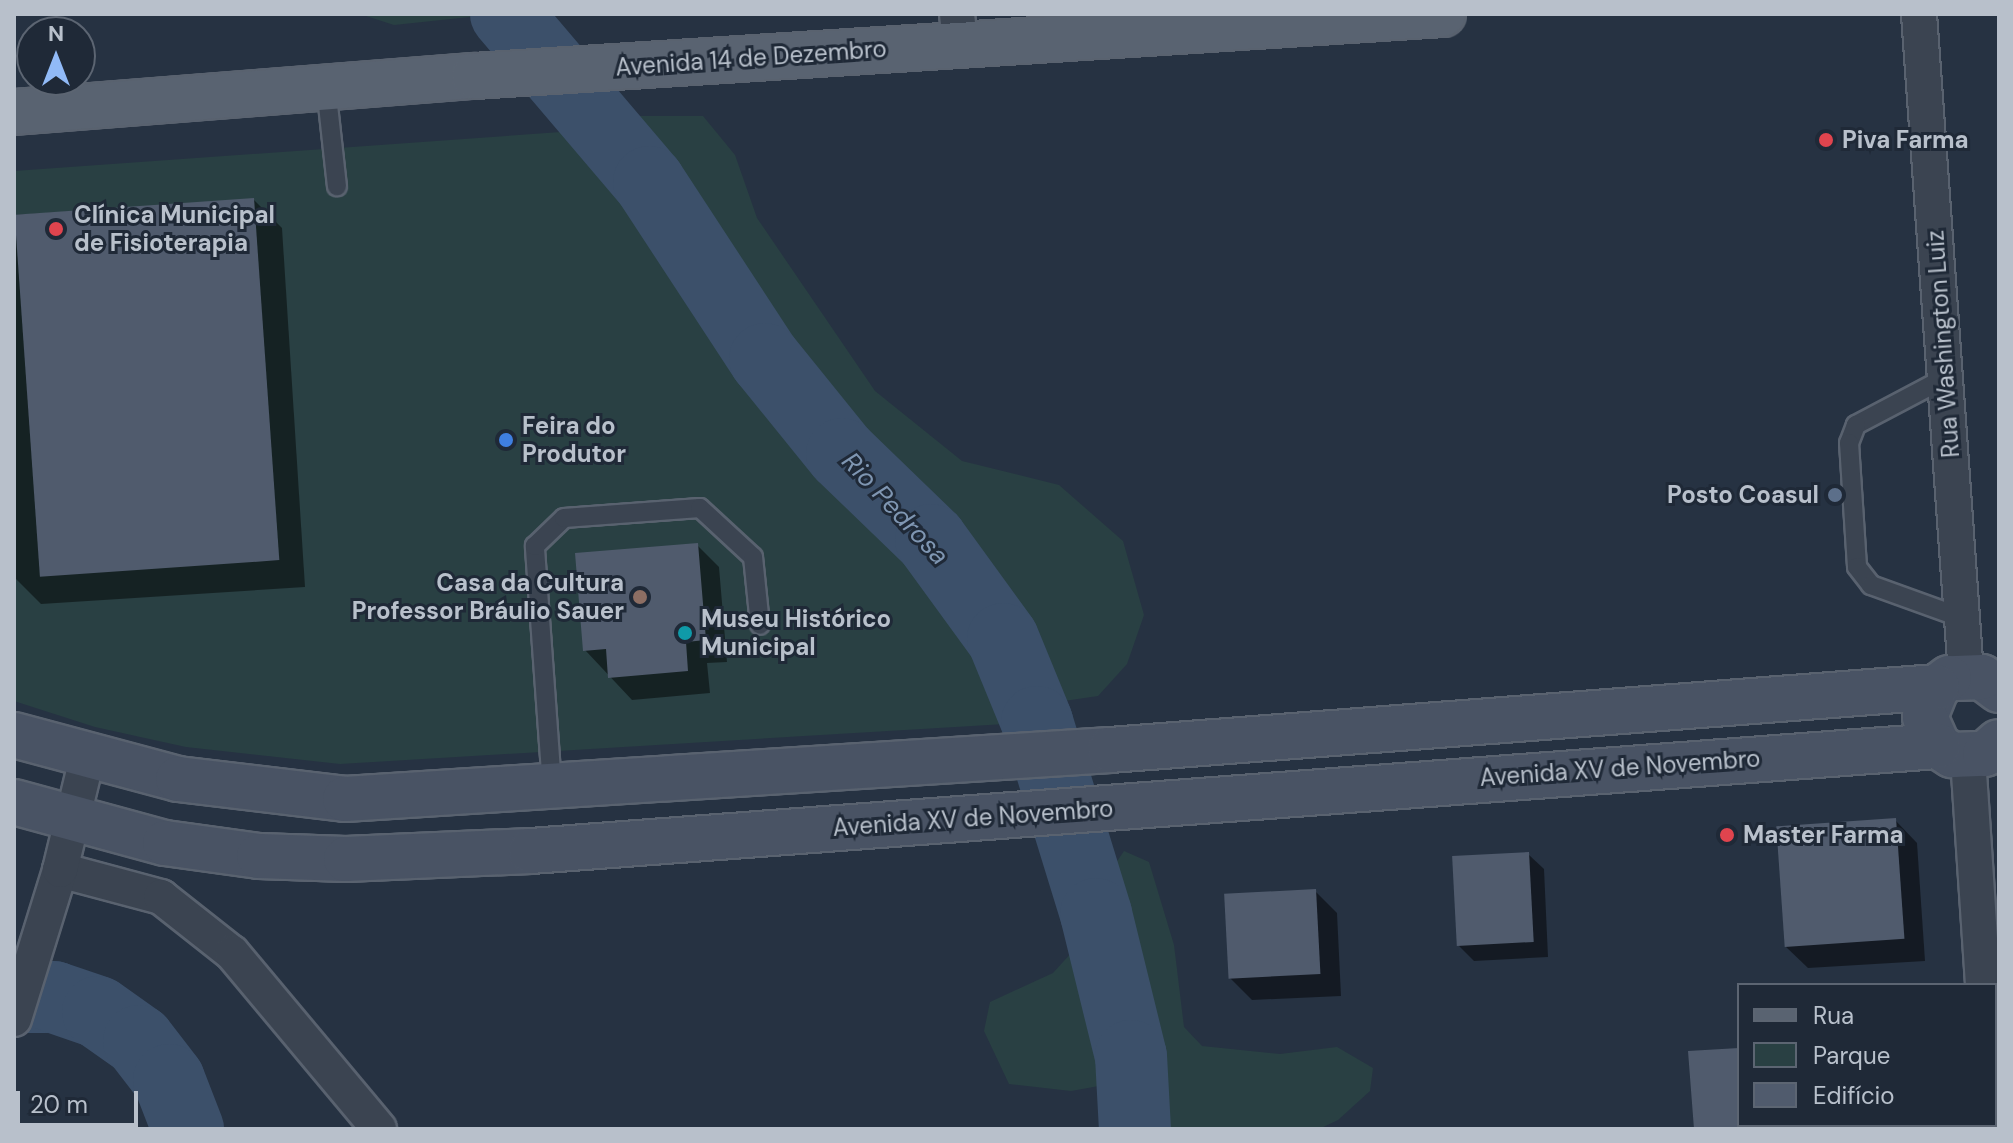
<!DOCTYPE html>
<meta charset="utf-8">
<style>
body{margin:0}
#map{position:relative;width:2013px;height:1143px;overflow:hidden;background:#263242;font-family:"DM Sans",sans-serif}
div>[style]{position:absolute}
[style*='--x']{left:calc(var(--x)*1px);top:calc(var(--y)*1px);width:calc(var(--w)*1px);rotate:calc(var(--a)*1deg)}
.green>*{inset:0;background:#294043}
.shadow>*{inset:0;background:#0007}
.river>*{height:72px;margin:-36px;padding:0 36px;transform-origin:36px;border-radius:36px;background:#3c506a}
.building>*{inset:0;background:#505b6d;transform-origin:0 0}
.roads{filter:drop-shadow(2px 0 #59626f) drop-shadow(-2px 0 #59626f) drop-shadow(0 2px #59626f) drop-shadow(0 -2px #59626f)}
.service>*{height:18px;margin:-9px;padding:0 9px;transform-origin:9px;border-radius:9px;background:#3b4451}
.minor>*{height:34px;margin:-17px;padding:0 17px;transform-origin:17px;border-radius:17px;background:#3b4451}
.secondary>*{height:44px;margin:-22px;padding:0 22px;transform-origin:22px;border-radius:22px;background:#495364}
.primary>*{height:44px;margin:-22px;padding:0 22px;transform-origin:22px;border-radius:22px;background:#596371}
.dots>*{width:22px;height:22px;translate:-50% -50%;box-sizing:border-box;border:4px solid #1f2937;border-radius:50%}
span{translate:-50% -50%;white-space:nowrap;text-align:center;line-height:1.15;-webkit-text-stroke:6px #1f2937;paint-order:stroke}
.street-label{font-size:24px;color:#b8c0cb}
.poi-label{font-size:24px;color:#b8c0cb;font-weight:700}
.left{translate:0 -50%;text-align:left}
.right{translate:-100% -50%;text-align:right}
.water-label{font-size:26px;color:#7f96b2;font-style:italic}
.frame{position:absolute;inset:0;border:16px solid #b8c0cb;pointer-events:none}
.legend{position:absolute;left:1737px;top:983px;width:260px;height:144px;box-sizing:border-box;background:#1f2937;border:2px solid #5c6572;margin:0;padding:10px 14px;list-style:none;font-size:24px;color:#b8c0cb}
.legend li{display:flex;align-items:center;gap:16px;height:40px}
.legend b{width:40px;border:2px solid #5c6572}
.north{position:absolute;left:16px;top:16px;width:80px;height:80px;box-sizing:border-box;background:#1f2937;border:2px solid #5c6572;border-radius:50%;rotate:0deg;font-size:22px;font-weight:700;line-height:32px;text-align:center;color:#b8c0cb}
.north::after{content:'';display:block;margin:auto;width:28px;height:36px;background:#91baf7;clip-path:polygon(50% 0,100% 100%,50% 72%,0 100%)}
.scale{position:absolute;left:16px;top:1091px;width:122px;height:36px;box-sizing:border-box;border:4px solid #b8c0cb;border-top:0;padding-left:10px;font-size:24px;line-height:28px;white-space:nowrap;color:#b8c0cb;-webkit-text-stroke:6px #1f2937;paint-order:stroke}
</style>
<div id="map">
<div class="green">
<i style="clip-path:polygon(360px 14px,498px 14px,394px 25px)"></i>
<i style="clip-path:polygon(606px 116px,703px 116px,735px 155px,757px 218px,875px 391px,962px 461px,1059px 485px,1123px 541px,1144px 615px,1127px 664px,1098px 696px,1016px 708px,1021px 723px,340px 764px,186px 747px,95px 727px,14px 701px,14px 171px,561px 132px)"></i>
<i style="clip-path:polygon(1124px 851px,1149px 862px,1174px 945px,1184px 1027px,1202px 1046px,1280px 1054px,1337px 1047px,1373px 1068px,1370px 1091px,1338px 1120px,1319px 1129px,1156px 1129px,1151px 1103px,1110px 1084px,1071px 1091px,1009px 1084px,984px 1031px,990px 1002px,1053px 973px,1083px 940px,1105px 879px)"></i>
<i style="clip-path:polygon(150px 1027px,178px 1033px,207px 1089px,218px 1129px,155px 1129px,153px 1098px,133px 1056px,139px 1031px)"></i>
</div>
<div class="shadow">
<i style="clip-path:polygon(254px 200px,282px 228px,305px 587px,41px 604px,14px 577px,14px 215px)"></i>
<i style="clip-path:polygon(697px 545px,719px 567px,727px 662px,707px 663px,710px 693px,632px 700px,585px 650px)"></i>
<i style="clip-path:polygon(1895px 820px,1917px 843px,1925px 961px,1808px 968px,1785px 946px)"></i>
<i style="clip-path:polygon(1528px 854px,1544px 869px,1548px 957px,1474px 961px,1459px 946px)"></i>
<i style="clip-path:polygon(1315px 891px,1337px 913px,1341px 996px,1252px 1000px,1230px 978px)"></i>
<i style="clip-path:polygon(1739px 1050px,1739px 1125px,1854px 1129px,1696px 1129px)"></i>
</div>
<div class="river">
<i style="--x:506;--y:14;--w:221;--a:49.6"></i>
<i style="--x:649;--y:182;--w:212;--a:56.8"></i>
<i style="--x:765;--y:359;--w:122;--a:51"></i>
<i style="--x:842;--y:454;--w:124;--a:44"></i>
<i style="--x:931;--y:540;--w:122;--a:54"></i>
<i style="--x:1003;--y:639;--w:90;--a:67.7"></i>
<i style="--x:1037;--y:722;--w:201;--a:72.9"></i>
<i style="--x:1096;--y:914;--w:146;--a:76.2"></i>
<i style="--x:1131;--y:1056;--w:73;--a:86.9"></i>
<i style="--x:14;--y:997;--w:40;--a:0"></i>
<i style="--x:54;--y:997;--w:46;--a:18.8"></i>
<i style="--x:98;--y:1012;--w:50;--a:35.3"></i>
<i style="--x:139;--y:1041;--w:49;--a:52.4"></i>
<i style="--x:169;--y:1080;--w:53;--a:68.8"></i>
</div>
<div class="building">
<i style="left:254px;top:198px;width:363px;height:240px;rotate:86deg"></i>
<i style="clip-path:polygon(698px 543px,706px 640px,686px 642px,688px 671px,608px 678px,606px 649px,583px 651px,575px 553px)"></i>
<i style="left:1896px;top:818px;width:121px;height:120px;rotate:86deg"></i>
<i style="left:1529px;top:852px;width:90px;height:77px;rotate:87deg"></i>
<i style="left:1316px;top:889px;width:85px;height:92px;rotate:87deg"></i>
<i style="clip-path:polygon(1739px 1048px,1739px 1125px,1828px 1129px,1694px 1129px,1688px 1051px)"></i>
</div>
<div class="roads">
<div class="service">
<i style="--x:326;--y:87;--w:100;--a:83.7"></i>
<i style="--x:1945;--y:378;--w:101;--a:152.2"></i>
<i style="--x:1856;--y:425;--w:19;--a:111"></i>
<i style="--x:1849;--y:443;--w:124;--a:86.3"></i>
<i style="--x:1857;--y:567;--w:23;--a:52"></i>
<i style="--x:1871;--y:585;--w:97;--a:19.9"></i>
<i style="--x:552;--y:786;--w:241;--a:-94.1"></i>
<i style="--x:535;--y:546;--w:40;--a:-44"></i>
<i style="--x:564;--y:518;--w:136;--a:-4.2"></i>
<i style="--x:700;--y:508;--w:72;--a:42.8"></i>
<i style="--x:753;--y:557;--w:68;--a:84.1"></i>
</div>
<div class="minor">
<i style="--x:957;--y:14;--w:30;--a:84"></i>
<i style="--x:1919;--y:14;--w:662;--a:85.93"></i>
<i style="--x:1968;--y:758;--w:227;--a:86.2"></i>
<i style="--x:60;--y:870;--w:105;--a:15"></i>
<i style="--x:161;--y:897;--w:90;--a:38.3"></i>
<i style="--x:232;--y:953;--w:229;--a:50.1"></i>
<i style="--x:14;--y:1019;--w:156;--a:-72.8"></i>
<i style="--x:60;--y:870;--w:115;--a:-76.4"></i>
<i style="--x:1991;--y:1125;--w:4;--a:76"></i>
</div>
<div class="secondary">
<i style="--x:1999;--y:690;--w:21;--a:-143"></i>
<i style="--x:1982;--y:677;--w:33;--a:178"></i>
<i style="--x:1949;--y:678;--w:15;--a:143"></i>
<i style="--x:1937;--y:687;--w:32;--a:112"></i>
<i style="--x:1925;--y:717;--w:32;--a:66"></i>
<i style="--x:1938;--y:746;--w:17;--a:33"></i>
<i style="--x:1952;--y:755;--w:33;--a:-2"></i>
<i style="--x:1985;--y:754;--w:18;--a:-41"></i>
<i style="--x:14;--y:735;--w:170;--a:15"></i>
<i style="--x:178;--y:779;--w:168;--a:6.8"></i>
<i style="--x:345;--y:799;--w:767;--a:-3.66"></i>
<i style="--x:1110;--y:750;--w:829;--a:-4.36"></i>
<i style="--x:14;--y:802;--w:156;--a:15.2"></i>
<i style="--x:165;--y:843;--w:95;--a:7.9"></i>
<i style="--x:259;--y:856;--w:87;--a:2"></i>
<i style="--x:346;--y:859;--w:185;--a:-2.5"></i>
<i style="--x:531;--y:851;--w:1411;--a:-4.27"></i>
</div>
<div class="primary">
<i style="--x:14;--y:112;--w:461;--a:-4.5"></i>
<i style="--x:474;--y:76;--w:971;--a:-3.66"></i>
</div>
</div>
<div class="dots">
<i style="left:1826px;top:140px;background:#e0444e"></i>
<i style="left:56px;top:229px;background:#e0444e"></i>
<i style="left:506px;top:440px;background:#3f7fe0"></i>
<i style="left:1835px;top:495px;background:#5c6f8a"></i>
<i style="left:640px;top:597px;background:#8d6e63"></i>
<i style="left:685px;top:633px;background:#0f9aa8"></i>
<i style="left:1727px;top:835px;background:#e0444e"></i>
</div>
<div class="street-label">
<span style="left:751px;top:58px;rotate:-4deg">Avenida 14 de Dezembro</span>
<span style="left:1943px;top:344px;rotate:-94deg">Rua Washington Luiz</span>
<span style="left:1620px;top:768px;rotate:-4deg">Avenida XV de Novembro</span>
<span style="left:973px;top:818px;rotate:-4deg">Avenida XV de Novembro</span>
</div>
<div class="poi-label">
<span class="left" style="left:1842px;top:140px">Piva Farma</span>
<span class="left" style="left:74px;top:229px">Clínica Municipal<br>de Fisioterapia</span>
<span class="left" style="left:522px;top:440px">Feira do<br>Produtor</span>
<span class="right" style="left:1819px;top:495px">Posto Coasul</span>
<span class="right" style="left:624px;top:597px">Casa da Cultura<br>Professor Bráulio Sauer</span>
<span class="left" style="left:701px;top:633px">Museu Histórico<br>Municipal</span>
<span class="left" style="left:1743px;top:835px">Master Farma</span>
</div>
<div class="water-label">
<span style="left:895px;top:509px;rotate:47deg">Rio Pedrosa</span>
</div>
<div class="frame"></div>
<ul class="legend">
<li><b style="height:10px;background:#596371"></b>Rua</li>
<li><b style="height:22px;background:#294043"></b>Parque</li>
<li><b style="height:22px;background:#505b6d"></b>Edifício</li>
</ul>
<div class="north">N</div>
<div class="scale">20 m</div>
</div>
